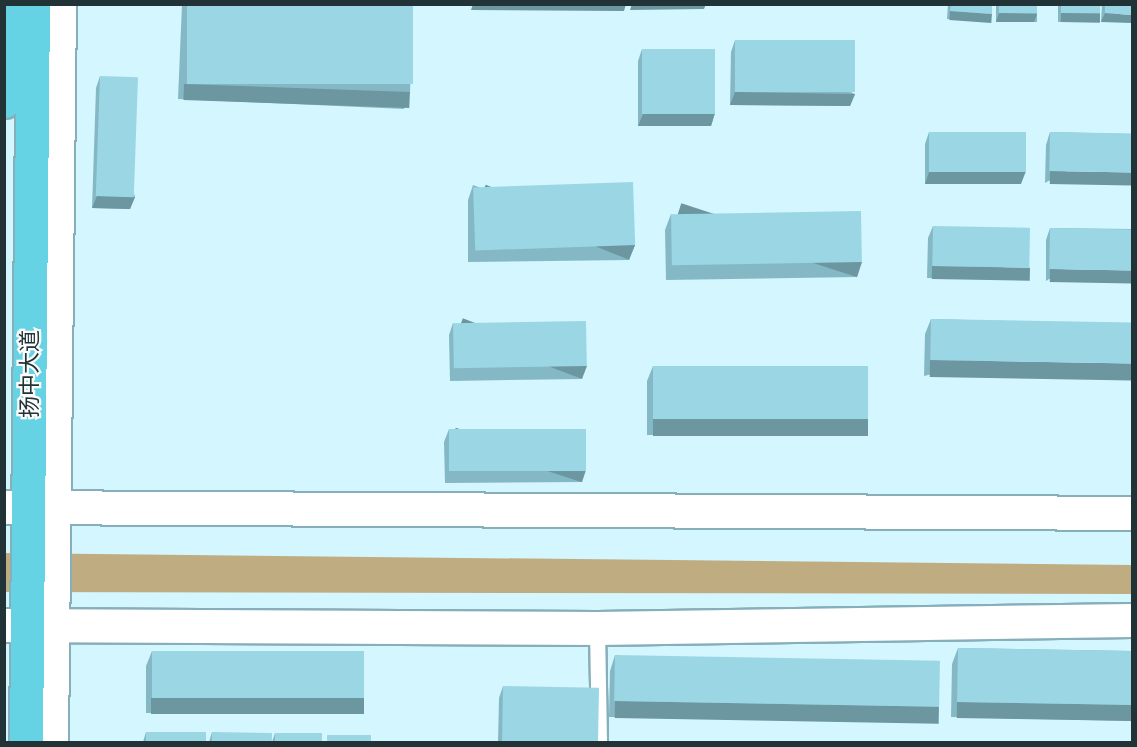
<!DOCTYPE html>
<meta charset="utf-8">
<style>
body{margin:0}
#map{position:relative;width:1137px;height:747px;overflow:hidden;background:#d4f6ff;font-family:"Titillium Web","Noto Sans SC",sans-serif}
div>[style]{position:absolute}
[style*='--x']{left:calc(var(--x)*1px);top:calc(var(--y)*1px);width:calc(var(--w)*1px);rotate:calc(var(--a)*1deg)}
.water>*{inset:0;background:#c0ac81}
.roads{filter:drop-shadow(2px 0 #86afb9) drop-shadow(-2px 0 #86afb9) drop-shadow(0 2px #86afb9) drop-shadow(0 -2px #86afb9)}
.service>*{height:15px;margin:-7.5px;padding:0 7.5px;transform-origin:7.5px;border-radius:7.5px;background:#fff}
.minor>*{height:28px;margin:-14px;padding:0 14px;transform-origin:14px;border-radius:14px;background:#fff}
.tertiary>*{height:33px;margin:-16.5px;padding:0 16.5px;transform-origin:16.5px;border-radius:16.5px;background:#fff}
.primary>*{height:33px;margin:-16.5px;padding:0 16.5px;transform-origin:16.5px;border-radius:16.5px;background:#66d3e5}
.wall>*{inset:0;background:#85b8c5;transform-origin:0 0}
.shaded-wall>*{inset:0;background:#6c96a0;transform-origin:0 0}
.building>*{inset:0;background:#9bd6e5;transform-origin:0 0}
span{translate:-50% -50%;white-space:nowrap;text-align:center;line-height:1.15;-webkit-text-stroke:4.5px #fcfcfc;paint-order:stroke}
.street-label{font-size:22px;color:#223337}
.frame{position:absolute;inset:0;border:6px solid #223337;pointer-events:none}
</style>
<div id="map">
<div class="water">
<i style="clip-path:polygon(5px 553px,1132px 565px,1132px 594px,5px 592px)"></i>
</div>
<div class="roads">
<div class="service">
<i style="--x:597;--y:628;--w:114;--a:89"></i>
</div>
<div class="minor">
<i style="--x:54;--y:742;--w:738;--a:-89.38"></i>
</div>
<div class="tertiary">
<i style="--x:4;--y:507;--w:1128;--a:0.3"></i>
<i style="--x:4;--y:625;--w:593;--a:0.29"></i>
<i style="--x:597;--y:628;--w:535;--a:-0.86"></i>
</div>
<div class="primary">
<i style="--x:4;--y:101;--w:97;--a:-88.8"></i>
<i style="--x:26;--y:742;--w:738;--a:-89.46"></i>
</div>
</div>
<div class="wall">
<i style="clip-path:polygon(182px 4px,413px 4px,410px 93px,404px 109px,178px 99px)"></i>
<i style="clip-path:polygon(948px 4px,992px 4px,992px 14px,989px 22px,947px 19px)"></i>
<i style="left:996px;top:4px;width:41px;height:18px"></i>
<i style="left:1058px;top:4px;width:42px;height:18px"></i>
<i style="clip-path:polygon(1102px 4px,1132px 4px,1101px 22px)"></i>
<i style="clip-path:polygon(735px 40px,855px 94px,850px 106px,730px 105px,731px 52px)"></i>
<i style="clip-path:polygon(642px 49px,715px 113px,711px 126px,638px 126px,638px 61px)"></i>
<i style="clip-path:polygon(100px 76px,135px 197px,130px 209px,92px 208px,96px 88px)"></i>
<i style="clip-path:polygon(929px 132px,1021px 184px,925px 184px,925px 144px)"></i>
<i style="clip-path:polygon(1050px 132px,1132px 134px,1045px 183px,1046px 145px)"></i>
<i style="clip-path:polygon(473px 185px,635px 245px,629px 260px,468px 262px,468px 200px)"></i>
<i style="clip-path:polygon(671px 214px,857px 277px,666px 280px,665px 230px)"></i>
<i style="clip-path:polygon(933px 226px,1025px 280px,927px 278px,928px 238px)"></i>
<i style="clip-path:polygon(1050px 228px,1132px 229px,1046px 281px,1046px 240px)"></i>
<i style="clip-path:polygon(931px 319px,1132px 324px,924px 376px,925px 334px)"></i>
<i style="clip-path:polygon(453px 323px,582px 379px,450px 381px,449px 335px)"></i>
<i style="clip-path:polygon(653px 366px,868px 420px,862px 435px,647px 435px,647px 381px)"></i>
<i style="clip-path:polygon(449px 429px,582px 482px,445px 483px,444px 442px)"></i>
<i style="clip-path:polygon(958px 648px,1132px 651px,1132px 721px,951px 717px,952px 664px)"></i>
<i style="clip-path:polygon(152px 651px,364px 699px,358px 714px,146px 713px,146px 666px)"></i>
<i style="clip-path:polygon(615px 655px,939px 704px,934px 720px,609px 717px,610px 671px)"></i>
<i style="clip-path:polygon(503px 686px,598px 742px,498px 742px,499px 698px)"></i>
<i style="clip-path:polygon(146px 732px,206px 742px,143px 742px)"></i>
<i style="clip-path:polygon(212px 732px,272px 742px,209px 742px)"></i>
<i style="clip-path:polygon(275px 733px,322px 742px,272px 742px)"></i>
</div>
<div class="shaded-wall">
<i style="clip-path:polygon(473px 4px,626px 4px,624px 11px,471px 10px)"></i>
<i style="clip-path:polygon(632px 4px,706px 4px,704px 9px,630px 10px)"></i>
<i style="left:950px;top:11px;width:42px;height:9px;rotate:4deg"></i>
<i style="clip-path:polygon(999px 13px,1037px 14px,1034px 22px,996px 22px)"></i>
<i style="left:1061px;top:13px;width:39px;height:9px;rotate:1deg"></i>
<i style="clip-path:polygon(1105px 13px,1132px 15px,1132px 23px,1101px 22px)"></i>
<i style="left:184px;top:84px;width:226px;height:16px;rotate:2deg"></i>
<i style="clip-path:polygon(735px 92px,855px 94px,850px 106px,730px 105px)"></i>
<i style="clip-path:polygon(715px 113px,711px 126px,638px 126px,643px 114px)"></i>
<i style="clip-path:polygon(1026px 171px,1021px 184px,925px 184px,929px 172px)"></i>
<i style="left:1050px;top:171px;width:82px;height:13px;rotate:1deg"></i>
<i style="clip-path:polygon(97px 196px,135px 197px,130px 209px,92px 208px)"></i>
<i style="left:635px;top:245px;width:16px;height:161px;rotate:112deg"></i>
<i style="left:862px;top:262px;width:16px;height:190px;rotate:108deg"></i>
<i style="left:932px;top:266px;width:98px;height:13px;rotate:1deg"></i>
<i style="left:1050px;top:269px;width:82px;height:13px;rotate:1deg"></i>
<i style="left:930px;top:360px;width:202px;height:17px;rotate:1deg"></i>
<i style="left:587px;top:366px;width:14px;height:133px;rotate:111deg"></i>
<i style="left:653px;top:419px;width:215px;height:17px"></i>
<i style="left:586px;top:470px;width:13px;height:137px;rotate:108deg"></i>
<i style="left:151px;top:698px;width:213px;height:16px"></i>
<i style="left:615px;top:701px;width:324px;height:17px;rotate:1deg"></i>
<i style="left:957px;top:702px;width:175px;height:16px;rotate:1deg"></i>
</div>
<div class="building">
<i style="left:187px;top:4px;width:226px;height:80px"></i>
<i style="clip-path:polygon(951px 4px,992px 4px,992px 14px,950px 11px)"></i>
<i style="left:999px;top:4px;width:38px;height:9px"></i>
<i style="left:1061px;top:4px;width:39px;height:9px"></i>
<i style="clip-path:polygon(1105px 4px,1132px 4px,1132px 15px,1105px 13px)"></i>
<i style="left:735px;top:40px;width:120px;height:52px"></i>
<i style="left:642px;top:49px;width:73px;height:65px"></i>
<i style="left:100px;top:76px;width:38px;height:120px;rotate:2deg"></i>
<i style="left:929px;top:132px;width:97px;height:40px"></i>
<i style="left:1050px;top:132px;width:82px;height:39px;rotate:1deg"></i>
<i style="left:633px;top:182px;width:63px;height:160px;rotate:88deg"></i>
<i style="left:861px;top:211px;width:51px;height:190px;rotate:89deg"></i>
<i style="left:933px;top:226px;width:97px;height:40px;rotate:1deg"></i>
<i style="left:1050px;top:228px;width:82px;height:41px;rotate:1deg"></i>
<i style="left:931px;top:319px;width:201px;height:41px;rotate:1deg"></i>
<i style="left:586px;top:321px;width:45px;height:133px;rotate:89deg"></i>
<i style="left:653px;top:366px;width:215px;height:53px"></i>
<i style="left:449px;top:429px;width:137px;height:42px"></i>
<i style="left:958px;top:648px;width:174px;height:54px;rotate:1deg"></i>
<i style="left:152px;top:651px;width:212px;height:47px"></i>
<i style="left:615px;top:655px;width:325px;height:46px;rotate:1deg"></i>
<i style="left:503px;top:686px;width:96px;height:56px;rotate:1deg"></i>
<i style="left:146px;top:732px;width:60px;height:10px"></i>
<i style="left:212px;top:732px;width:60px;height:10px;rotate:1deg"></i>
<i style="left:275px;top:733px;width:47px;height:9px"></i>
<i style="left:327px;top:735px;width:44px;height:7px"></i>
</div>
<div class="street-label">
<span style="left:30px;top:374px;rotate:-90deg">扬中大道</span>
</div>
<div class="frame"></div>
</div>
